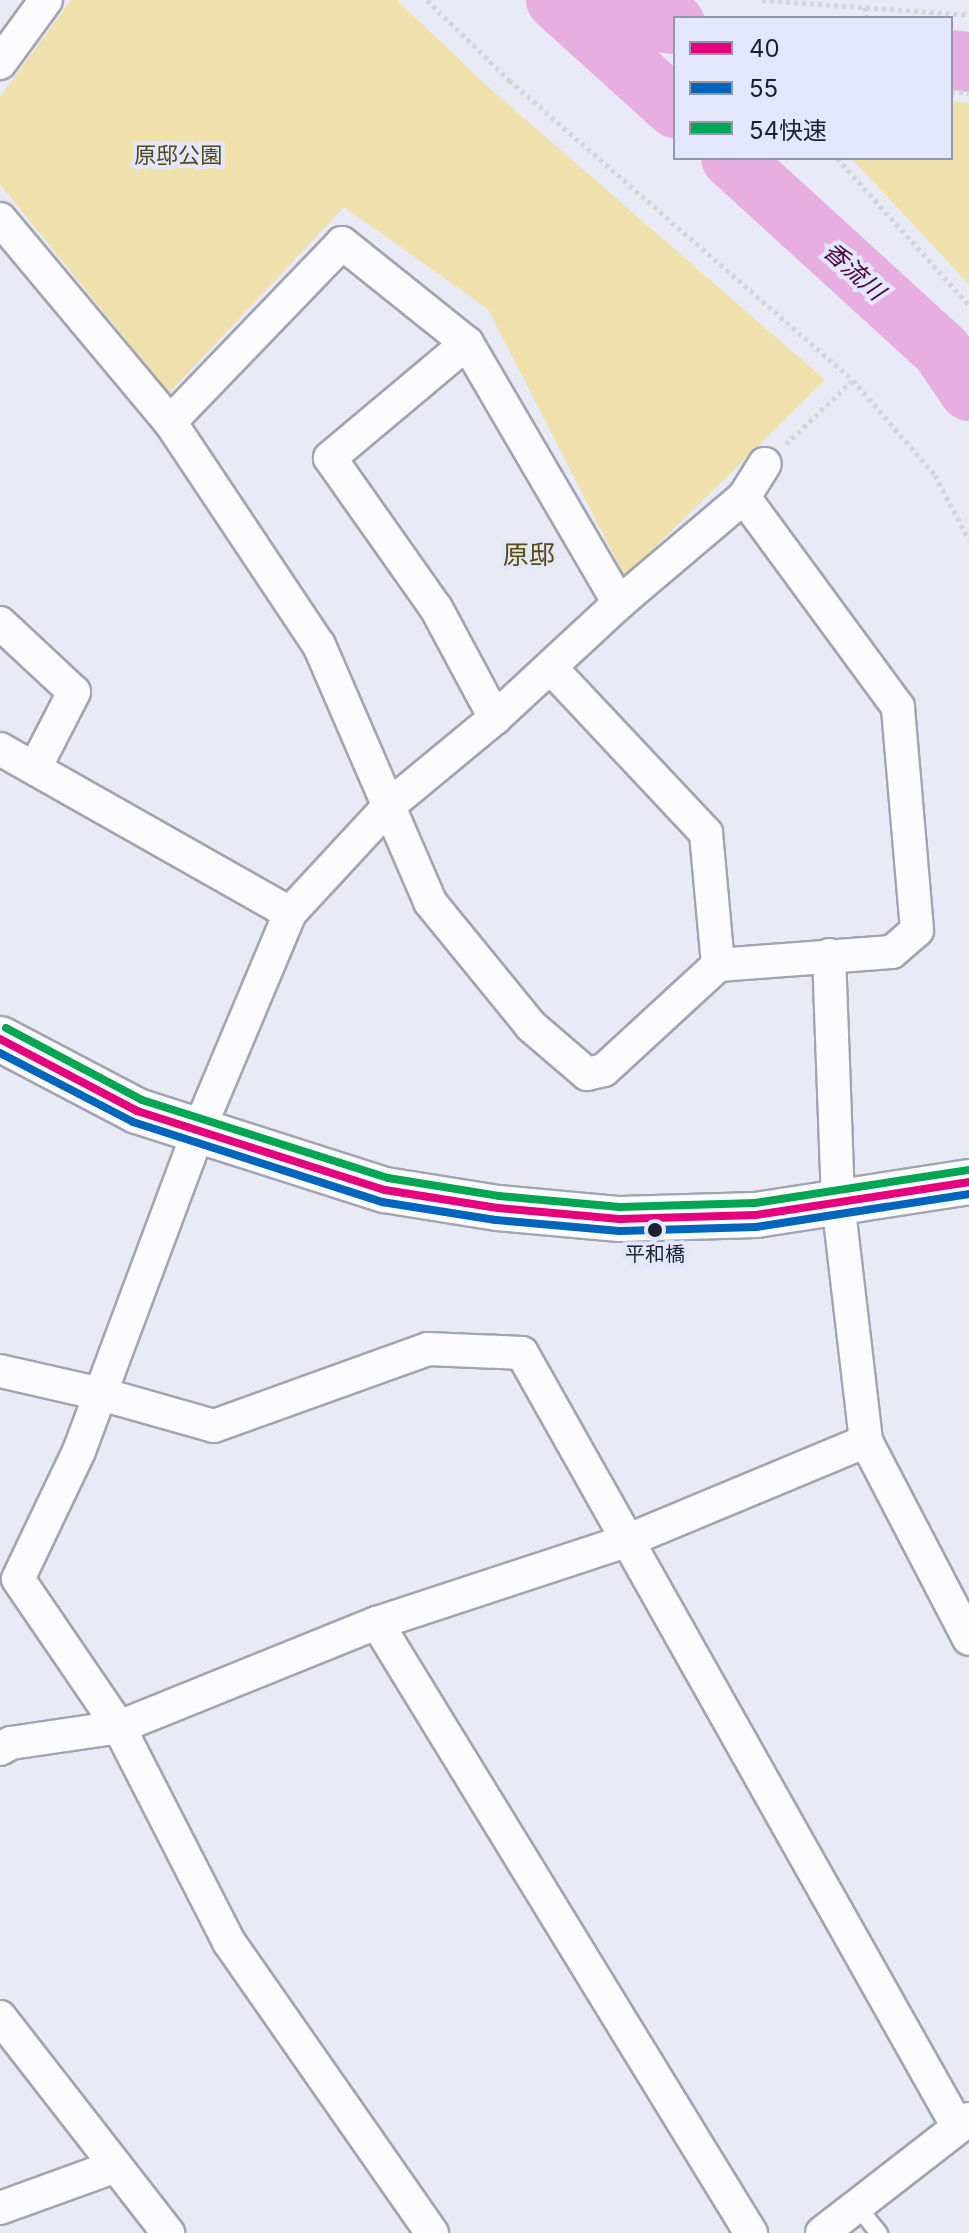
<!DOCTYPE html>
<meta charset="utf-8">
<style>
body{margin:0}
#map{position:relative;width:969px;height:2233px;overflow:hidden;background:#e8eaf6;font-family:Inter,"Noto Sans JP",sans-serif}
div>[style]{position:absolute}
[style*='--x']{left:calc(var(--x)*1px);top:calc(var(--y)*1px);width:calc(var(--w)*1px);rotate:calc(var(--a)*1deg)}
.green>*{inset:0;background:#f0e0ab}
.river>*{height:60px;margin:-30px;padding:0 30px;transform-origin:30px;border-radius:30px;background:#e9aee1}
.path>*{height:5px;margin-top:-2.5px;transform-origin:0;background:repeating-linear-gradient(90deg,#d4d6da 0 4px,transparent 0 8px)}
.roads{filter:drop-shadow(2px 0 #a2a4b2) drop-shadow(-2px 0 #a2a4b2) drop-shadow(0 2px #a2a4b2) drop-shadow(0 -2px #a2a4b2)}
.lane>*{height:16px;margin:-8px;padding:0 8px;transform-origin:8px;border-radius:8px;background:#fcfcfe}
.street>*{height:32px;margin:-16px;padding:0 16px;transform-origin:16px;border-radius:16px;background:#fcfcfe}
.secondary>*{height:44px;margin:-22px;padding:0 22px;transform-origin:22px;border-radius:22px;background:#fcfcfe}
.bus-1>*{height:8px;margin:-4px;padding:0 4px;transform-origin:4px;border-radius:4px;background:#e5007d}
.bus-2>*{height:8px;margin:-4px;padding:0 4px;transform-origin:4px;border-radius:4px;background:#0065bd}
.bus-3>*{height:8px;margin:-4px;padding:0 4px;transform-origin:4px;border-radius:4px;background:#00a651}
.dots>*{width:22px;height:22px;translate:-50% -50%;box-sizing:border-box;border:4px solid #e2e7fc;border-radius:50%}
span{translate:-50% -50%;white-space:nowrap;text-align:center;line-height:1.15;-webkit-text-stroke:8px #e2e7fc;paint-order:stroke}
.bus-label{font-size:20px;color:#1c2032}
.park-label{font-size:22px;color:#54471b}
.water-label{font-size:24px;color:#4b0042;font-style:italic}
.quarter-label{font-size:26px;color:#594a09}
.legend{position:absolute;left:673px;top:16px;width:280px;height:144px;box-sizing:border-box;background:#e2e7fc;border:2px solid #9397ab;margin:0;padding:10px 14px;list-style:none;font-size:24px;color:#1c2032}
.legend li{display:flex;align-items:center;gap:16px;height:40px}
.legend b{width:40px;border:2px solid #9397ab}
</style>
<div id="map">
<div class="green">
<i style="clip-path:polygon(71px 0,397px 0,486px 85px,825px 380px,625px 577px,488px 309px,344px 207px,169px 393px,0 184px,0 97px)"></i>
<i style="clip-path:polygon(951px 101px,969px 103px,969px 284px,851px 158px,951px 158px)"></i>
</div>
<div class="river">
<i style="--x:556;--y:0;--w:161;--a:42.2"></i>
<i style="--x:569;--y:12;--w:107;--a:6.5"></i>
<i style="--x:951;--y:60;--w:18;--a:6"></i>
<i style="--x:731;--y:158;--w:286;--a:42.4"></i>
<i style="--x:942;--y:351;--w:48;--a:56"></i>
</div>
<div class="path">
<i style="--x:427;--y:0;--w:115;--a:44.3"></i>
<i style="--x:509;--y:80;--w:456;--a:41.1"></i>
<i style="--x:853;--y:380;--w:125;--a:49.2"></i>
<i style="--x:935;--y:475;--w:73;--a:62.4"></i>
<i style="--x:762;--y:0;--w:208;--a:4.1"></i>
<i style="--x:865;--y:7;--w:11;--a:85"></i>
<i style="--x:951;--y:91;--w:18;--a:6"></i>
<i style="--x:837;--y:158;--w:198;--a:48.1"></i>
<i style="--x:786;--y:444;--w:93;--a:-43.7"></i>
</div>
<div class="roads">
<div class="lane">
<i style="--x:857;--y:2206;--w:35;--a:51"></i>
</div>
<div class="street">
<i style="--x:0;--y:63;--w:78;--a:-53.9"></i>
<i style="--x:0;--y:219;--w:265;--a:50.1"></i>
<i style="--x:170;--y:422;--w:268;--a:56.3"></i>
<i style="--x:319;--y:645;--w:280;--a:66.6"></i>
<i style="--x:430;--y:902;--w:160;--a:50.8"></i>
<i style="--x:531;--y:1026;--w:74;--a:40.6"></i>
<i style="--x:587;--y:1074;--w:17;--a:-13"></i>
<i style="--x:604;--y:1070;--w:155;--a:-42.6"></i>
<i style="--x:718;--y:965;--w:174;--a:-4.3"></i>
<i style="--x:892;--y:952;--w:33;--a:-41"></i>
<i style="--x:917;--y:930;--w:224;--a:-94.9"></i>
<i style="--x:898;--y:707;--w:260;--a:-126.3"></i>
<i style="--x:467;--y:343;--w:179;--a:140"></i>
<i style="--x:330;--y:458;--w:184;--a:54.8"></i>
<i style="--x:436;--y:608;--w:125;--a:61.8"></i>
<i style="--x:170;--y:422;--w:248;--a:-46.1"></i>
<i style="--x:342;--y:243;--w:160;--a:38.7"></i>
<i style="--x:467;--y:343;--w:301;--a:59.7"></i>
<i style="--x:0;--y:623;--w:101;--a:43"></i>
<i style="--x:74;--y:692;--w:85;--a:117.2"></i>
<i style="--x:552;--y:669;--w:225;--a:46.8"></i>
<i style="--x:706;--y:833;--w:133;--a:84.8"></i>
<i style="--x:0;--y:749;--w:333;--a:29.5"></i>
<i style="--x:829;--y:955;--w:247;--a:87.9"></i>
<i style="--x:838;--y:1202;--w:241;--a:83.3"></i>
<i style="--x:866;--y:1441;--w:223;--a:62.5"></i>
<i style="--x:0;--y:1371;--w:104;--a:12.8"></i>
<i style="--x:101;--y:1394;--w:117;--a:15.8"></i>
<i style="--x:214;--y:1426;--w:227;--a:-19.8"></i>
<i style="--x:428;--y:1349;--w:94;--a:2.4"></i>
<i style="--x:522;--y:1353;--w:888;--a:60.61"></i>
<i style="--x:377;--y:1623;--w:716;--a:58.49"></i>
<i style="--x:0;--y:1749;--w:13;--a:-29"></i>
<i style="--x:11;--y:1743;--w:109;--a:-8.4"></i>
<i style="--x:119;--y:1727;--w:278;--a:-22"></i>
<i style="--x:377;--y:1623;--w:262;--a:-18.2"></i>
<i style="--x:626;--y:1541;--w:260;--a:-22.6"></i>
<i style="--x:0;--y:2017;--w:274;--a:52.1"></i>
<i style="--x:0;--y:2208;--w:123;--a:-19.9"></i>
<i style="--x:432;--y:2233;--w:355;--a:-124.9"></i>
<i style="--x:229;--y:1942;--w:242;--a:-117.1"></i>
<i style="--x:119;--y:1727;--w:179;--a:-124.3"></i>
<i style="--x:18;--y:1579;--w:142;--a:-64.5"></i>
<i style="--x:79;--y:1451;--w:340;--a:-69.5"></i>
<i style="--x:198;--y:1132;--w:238;--a:-67.2"></i>
<i style="--x:290;--y:913;--w:149;--a:-47.2"></i>
<i style="--x:391;--y:804;--w:135;--a:-39.6"></i>
<i style="--x:495;--y:718;--w:169;--a:-42.8"></i>
<i style="--x:619;--y:603;--w:164;--a:-40.3"></i>
<i style="--x:744;--y:497;--w:39;--a:-58"></i>
<i style="--x:822;--y:2233;--w:186;--a:-37.8"></i>
</div>
<div class="secondary">
<i style="--x:0;--y:1039;--w:155;--a:27.7"></i>
<i style="--x:137;--y:1111;--w:260;--a:17.7"></i>
<i style="--x:385;--y:1190;--w:114;--a:9.1"></i>
<i style="--x:498;--y:1208;--w:122;--a:5.2"></i>
<i style="--x:620;--y:1219;--w:136;--a:-1.7"></i>
<i style="--x:756;--y:1215;--w:216;--a:-8.8"></i>
</div>
</div>
<div class="bus-1">
<i style="--x:0;--y:1039;--w:155;--a:27.7"></i>
<i style="--x:137;--y:1111;--w:260;--a:17.7"></i>
<i style="--x:385;--y:1190;--w:114;--a:9.1"></i>
<i style="--x:498;--y:1208;--w:122;--a:5.2"></i>
<i style="--x:620;--y:1219;--w:136;--a:-1.7"></i>
<i style="--x:756;--y:1215;--w:216;--a:-8.8"></i>
</div>
<div class="bus-2">
<i style="--x:0;--y:1053;--w:150;--a:27.4"></i>
<i style="--x:133;--y:1122;--w:262;--a:17.8"></i>
<i style="--x:382;--y:1202;--w:115;--a:9"></i>
<i style="--x:496;--y:1220;--w:124;--a:5.1"></i>
<i style="--x:620;--y:1231;--w:136;--a:-1.7"></i>
<i style="--x:756;--y:1227;--w:216;--a:-8.8"></i>
</div>
<div class="bus-3">
<i style="--x:6;--y:1028;--w:154;--a:27.9"></i>
<i style="--x:142;--y:1100;--w:258;--a:17.6"></i>
<i style="--x:388;--y:1178;--w:112;--a:9.2"></i>
<i style="--x:499;--y:1196;--w:121;--a:5.2"></i>
<i style="--x:620;--y:1207;--w:135;--a:-1.7"></i>
<i style="--x:755;--y:1203;--w:215;--a:-8.8"></i>
</div>
<div class="dots">
<i style="left:655px;top:1230px;background:#1c2032"></i>
</div>
<div class="bus-label">
<span style="left:655px;top:1254px">平和橋</span>
</div>
<div class="park-label">
<span style="left:178px;top:156px">原邸公園</span>
</div>
<div class="water-label">
<span style="left:854px;top:271px;rotate:42deg">香流川</span>
</div>
<div class="quarter-label">
<span style="left:529px;top:555px">原邸</span>
</div>
<ul class="legend">
<li><b style="height:10px;background:#e5007d"></b>40</li>
<li><b style="height:10px;background:#0065bd"></b>55</li>
<li><b style="height:10px;background:#00a651"></b>54快速</li>
</ul>
</div>
